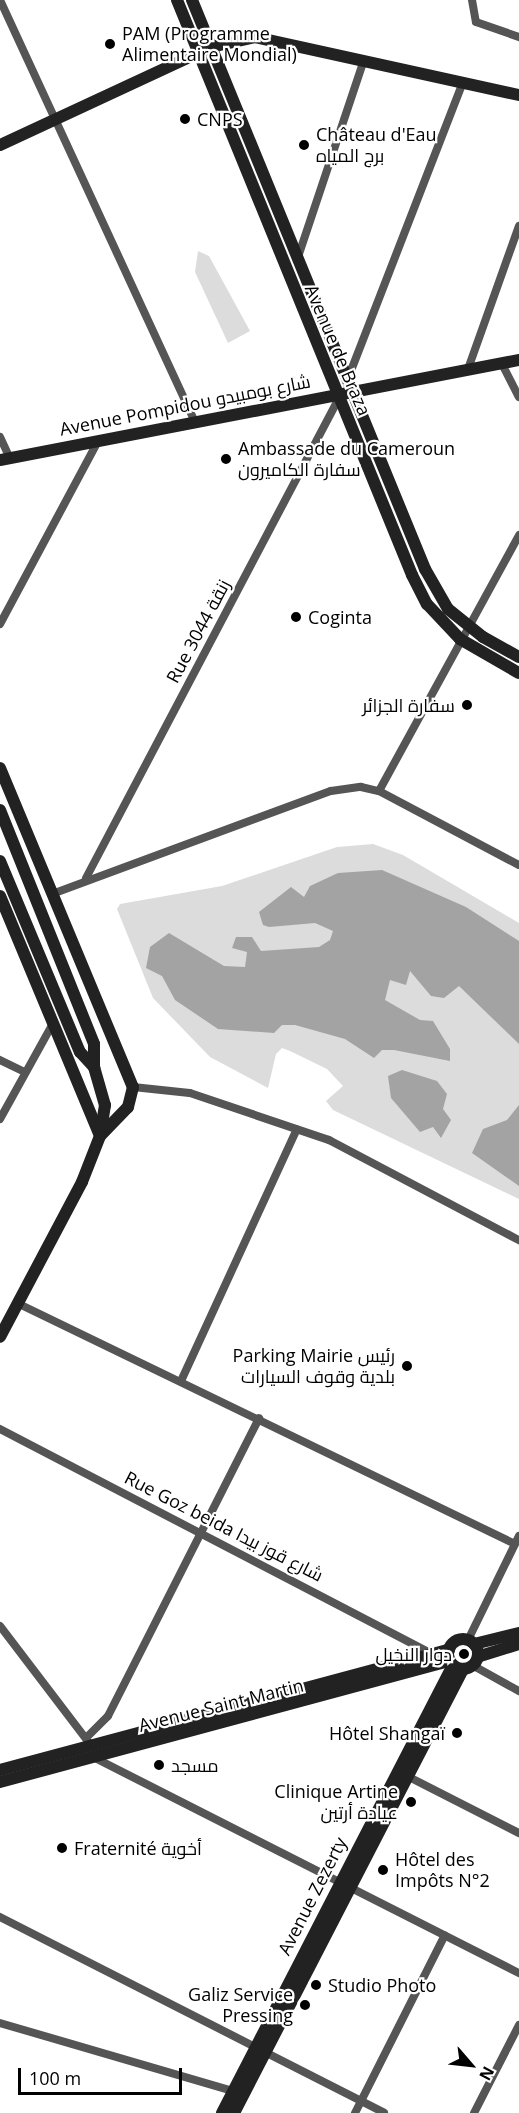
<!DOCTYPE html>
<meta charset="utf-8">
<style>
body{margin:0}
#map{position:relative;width:519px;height:2113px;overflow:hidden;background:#fff;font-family:"Open Sans",Cairo,sans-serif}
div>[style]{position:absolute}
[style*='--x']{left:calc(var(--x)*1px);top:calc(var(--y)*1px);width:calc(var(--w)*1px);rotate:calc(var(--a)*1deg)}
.green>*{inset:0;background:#dcdcdc}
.water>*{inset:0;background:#a3a3a3}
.street>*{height:8px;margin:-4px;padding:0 4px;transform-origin:4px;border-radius:4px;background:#555}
.secondary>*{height:12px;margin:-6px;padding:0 6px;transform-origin:6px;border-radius:6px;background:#222}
.secondary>.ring{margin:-6px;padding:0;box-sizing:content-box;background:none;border:12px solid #222;border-radius:50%}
.dots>*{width:16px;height:16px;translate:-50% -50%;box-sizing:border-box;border:3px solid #fff;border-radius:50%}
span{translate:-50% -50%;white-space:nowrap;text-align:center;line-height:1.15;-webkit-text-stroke:4.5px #fff;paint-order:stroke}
.poi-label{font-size:18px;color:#000}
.left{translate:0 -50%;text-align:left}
.right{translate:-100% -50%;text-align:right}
.street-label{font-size:18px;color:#000}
.north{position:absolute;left:441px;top:2035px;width:60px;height:60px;-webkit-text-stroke:4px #fff;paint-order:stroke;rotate:118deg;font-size:16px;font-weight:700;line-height:24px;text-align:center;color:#000}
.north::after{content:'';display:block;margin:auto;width:21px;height:27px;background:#000;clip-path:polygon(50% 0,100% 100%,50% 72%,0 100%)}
.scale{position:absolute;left:18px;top:2068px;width:164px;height:27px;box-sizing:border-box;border:3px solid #000;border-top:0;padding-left:8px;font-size:18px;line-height:21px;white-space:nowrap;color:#000;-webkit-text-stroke:4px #fff;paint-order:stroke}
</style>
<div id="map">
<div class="green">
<i style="clip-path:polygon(198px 251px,209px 256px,250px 331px,228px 343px,195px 272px)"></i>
<i style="clip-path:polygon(373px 844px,403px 855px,519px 923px,519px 1199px,333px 1110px,326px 1101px,343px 1086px,327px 1069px,290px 1051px,282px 1048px,276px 1054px,268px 1088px,210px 1057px,153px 998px,117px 909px,120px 904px,222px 886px,337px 847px)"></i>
</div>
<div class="water">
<i style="clip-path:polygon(382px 870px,466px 907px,519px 941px,519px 1044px,459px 986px,444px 998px,431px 996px,410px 971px,406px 985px,390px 980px,385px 1000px,420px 1020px,433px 1021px,450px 1049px,450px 1061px,394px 1050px,382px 1050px,374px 1058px,345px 1039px,295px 1025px,282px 1025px,274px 1033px,218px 1029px,175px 1000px,162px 976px,146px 968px,150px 947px,169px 933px,224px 966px,245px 967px,247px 952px,232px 948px,236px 937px,252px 937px,261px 951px,319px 947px,330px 940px,333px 931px,315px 923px,269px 927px,263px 925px,259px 912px,291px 887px,304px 897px,310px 886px,338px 873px)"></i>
<i style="clip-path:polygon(402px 1070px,437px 1081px,447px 1094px,443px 1109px,451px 1120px,441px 1138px,433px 1127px,420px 1132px,391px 1098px,388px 1076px)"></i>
<i style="clip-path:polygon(519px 1105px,519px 1186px,472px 1153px,483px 1129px,507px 1120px)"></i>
</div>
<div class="street">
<i style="--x:0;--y:0;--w:465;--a:65.2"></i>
<i style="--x:472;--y:0;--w:22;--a:80"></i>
<i style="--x:476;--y:22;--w:46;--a:19.2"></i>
<i style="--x:298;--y:257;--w:208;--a:-71.5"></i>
<i style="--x:502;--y:364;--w:37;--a:63"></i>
<i style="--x:468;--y:369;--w:152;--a:-70.4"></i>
<i style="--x:347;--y:381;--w:321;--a:-68.8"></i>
<i style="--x:0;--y:437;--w:23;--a:65"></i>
<i style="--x:0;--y:624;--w:208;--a:-61.8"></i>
<i style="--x:379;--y:791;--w:292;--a:-61.3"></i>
<i style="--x:86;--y:878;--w:545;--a:-62.21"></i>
<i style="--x:52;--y:894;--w:297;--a:-20.3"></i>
<i style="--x:331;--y:791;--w:30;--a:-8"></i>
<i style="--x:361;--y:787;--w:18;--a:13"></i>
<i style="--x:379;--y:791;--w:158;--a:27.9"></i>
<i style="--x:0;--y:1060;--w:28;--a:26"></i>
<i style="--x:133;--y:1087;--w:57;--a:6"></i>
<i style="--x:190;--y:1093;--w:147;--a:18.7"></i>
<i style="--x:329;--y:1140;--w:215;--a:27.8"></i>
<i style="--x:0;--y:1119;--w:107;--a:-61"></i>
<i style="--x:17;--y:1303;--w:553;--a:25.82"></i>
<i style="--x:181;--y:1381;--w:277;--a:-65.3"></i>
<i style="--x:0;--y:1429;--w:488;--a:27.5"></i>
<i style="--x:0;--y:1626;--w:147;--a:52.7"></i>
<i style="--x:468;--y:1640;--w:116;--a:-63.9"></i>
<i style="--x:472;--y:1665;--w:54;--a:29"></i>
<i style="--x:86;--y:1738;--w:31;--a:-45"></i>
<i style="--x:108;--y:1716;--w:334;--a:-63.1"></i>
<i style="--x:93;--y:1757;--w:478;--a:26.9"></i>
<i style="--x:405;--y:1775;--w:128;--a:27"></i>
<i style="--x:0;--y:1917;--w:431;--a:27"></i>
<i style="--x:0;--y:2023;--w:243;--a:16.3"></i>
<i style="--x:355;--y:2113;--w:199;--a:-63.2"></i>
<i style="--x:474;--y:2113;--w:99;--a:-62.9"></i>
</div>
<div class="secondary">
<i style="--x:177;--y:0;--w:621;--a:67.77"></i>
<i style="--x:412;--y:575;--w:33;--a:63"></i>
<i style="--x:427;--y:604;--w:48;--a:46.7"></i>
<i style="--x:460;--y:639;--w:68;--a:30"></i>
<i style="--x:192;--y:0;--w:615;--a:67.73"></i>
<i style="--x:425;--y:569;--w:46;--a:60.1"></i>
<i style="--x:448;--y:609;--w:45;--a:38.7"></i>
<i style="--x:483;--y:637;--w:41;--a:29.1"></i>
<i style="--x:0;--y:145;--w:233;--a:-24.9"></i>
<i style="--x:211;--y:47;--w:45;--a:-12.8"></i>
<i style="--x:255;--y:37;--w:270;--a:12.4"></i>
<i style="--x:0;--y:460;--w:529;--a:-10.91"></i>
<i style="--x:0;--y:768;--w:346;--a:67.4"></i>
<i style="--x:133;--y:1087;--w:21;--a:104"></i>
<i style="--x:128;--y:1107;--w:40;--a:134"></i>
<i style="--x:100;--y:1136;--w:260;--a:-112.6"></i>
<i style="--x:0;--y:810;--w:252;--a:68.1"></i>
<i style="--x:94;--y:1044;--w:23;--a:90"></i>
<i style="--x:0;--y:861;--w:207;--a:67.3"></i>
<i style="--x:80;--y:1052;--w:21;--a:47"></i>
<i style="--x:94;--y:1067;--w:40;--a:74"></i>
<i style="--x:105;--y:1105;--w:31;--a:99"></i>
<i style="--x:100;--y:1136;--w:49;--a:111.4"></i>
<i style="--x:82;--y:1182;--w:175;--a:117.9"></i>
<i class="ring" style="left:448px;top:1639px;width:18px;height:18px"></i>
<i style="--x:474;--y:1644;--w:46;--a:-13.7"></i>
<i style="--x:477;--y:1657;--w:44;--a:-17.2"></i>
<i style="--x:0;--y:1770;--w:465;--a:-15"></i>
<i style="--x:0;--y:1782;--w:466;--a:-15.1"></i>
<i style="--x:222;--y:2113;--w:504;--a:-62.72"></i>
<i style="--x:234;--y:2113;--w:500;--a:-62.7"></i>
</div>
<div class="dots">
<i style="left:110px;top:44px;background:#000"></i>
<i style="left:185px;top:119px;background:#000"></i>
<i style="left:304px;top:145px;background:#000"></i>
<i style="left:226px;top:459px;background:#000"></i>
<i style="left:296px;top:617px;background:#000"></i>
<i style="left:467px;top:705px;background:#000"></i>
<i style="left:407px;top:1366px;background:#000"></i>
<i style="left:464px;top:1654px;background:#000"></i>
<i style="left:457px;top:1733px;background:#000"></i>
<i style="left:159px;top:1765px;background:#000"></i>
<i style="left:411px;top:1802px;background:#000"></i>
<i style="left:62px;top:1848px;background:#000"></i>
<i style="left:383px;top:1870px;background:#000"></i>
<i style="left:316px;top:1985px;background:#000"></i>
<i style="left:305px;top:2005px;background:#000"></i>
</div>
<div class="poi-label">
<span class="left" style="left:122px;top:44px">PAM (Programme<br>Alimentaire Mondial)</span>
<span class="left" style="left:197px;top:119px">CNPS</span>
<span class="left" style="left:316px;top:145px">Château d'Eau<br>برج المياه</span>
<span class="left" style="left:238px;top:459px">Ambassade du Cameroun<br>سفارة الكاميرون</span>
<span class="left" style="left:308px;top:617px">Coginta</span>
<span class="right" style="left:455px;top:705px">سفارة الجزائر</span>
<span class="right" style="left:395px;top:1366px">Parking Mairie رئيس<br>بلدية وقوف السيارات</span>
<span class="right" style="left:452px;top:1654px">دوار النخيل</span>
<span class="right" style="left:445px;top:1733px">Hôtel Shangaï</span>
<span class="left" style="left:171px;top:1765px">مسجد</span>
<span class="right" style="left:398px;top:1802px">Clinique Artine<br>عيادة أرتين</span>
<span class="left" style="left:74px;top:1848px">Fraternité أخوية</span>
<span class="left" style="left:395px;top:1870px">Hôtel des<br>Impôts N°2</span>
<span class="left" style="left:328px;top:1985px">Studio Photo</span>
<span class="right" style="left:293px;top:2005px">Galiz Service<br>Pressing</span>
</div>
<div class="street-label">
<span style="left:338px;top:350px;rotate:67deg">Avenue de Braza</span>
<span style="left:185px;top:405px;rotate:-11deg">Avenue Pompidou شارع بومبيدو</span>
<span style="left:198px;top:631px;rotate:-62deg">Rue 3044 زنقة</span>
<span style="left:224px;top:1526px;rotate:27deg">Rue Goz beida شارع قوز بيدا</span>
<span style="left:221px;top:1705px;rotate:-14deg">Avenue Saint Martin</span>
<span style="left:312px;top:1896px;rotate:-63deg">Avenue Zezerty</span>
</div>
<div class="north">N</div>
<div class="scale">100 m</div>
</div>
